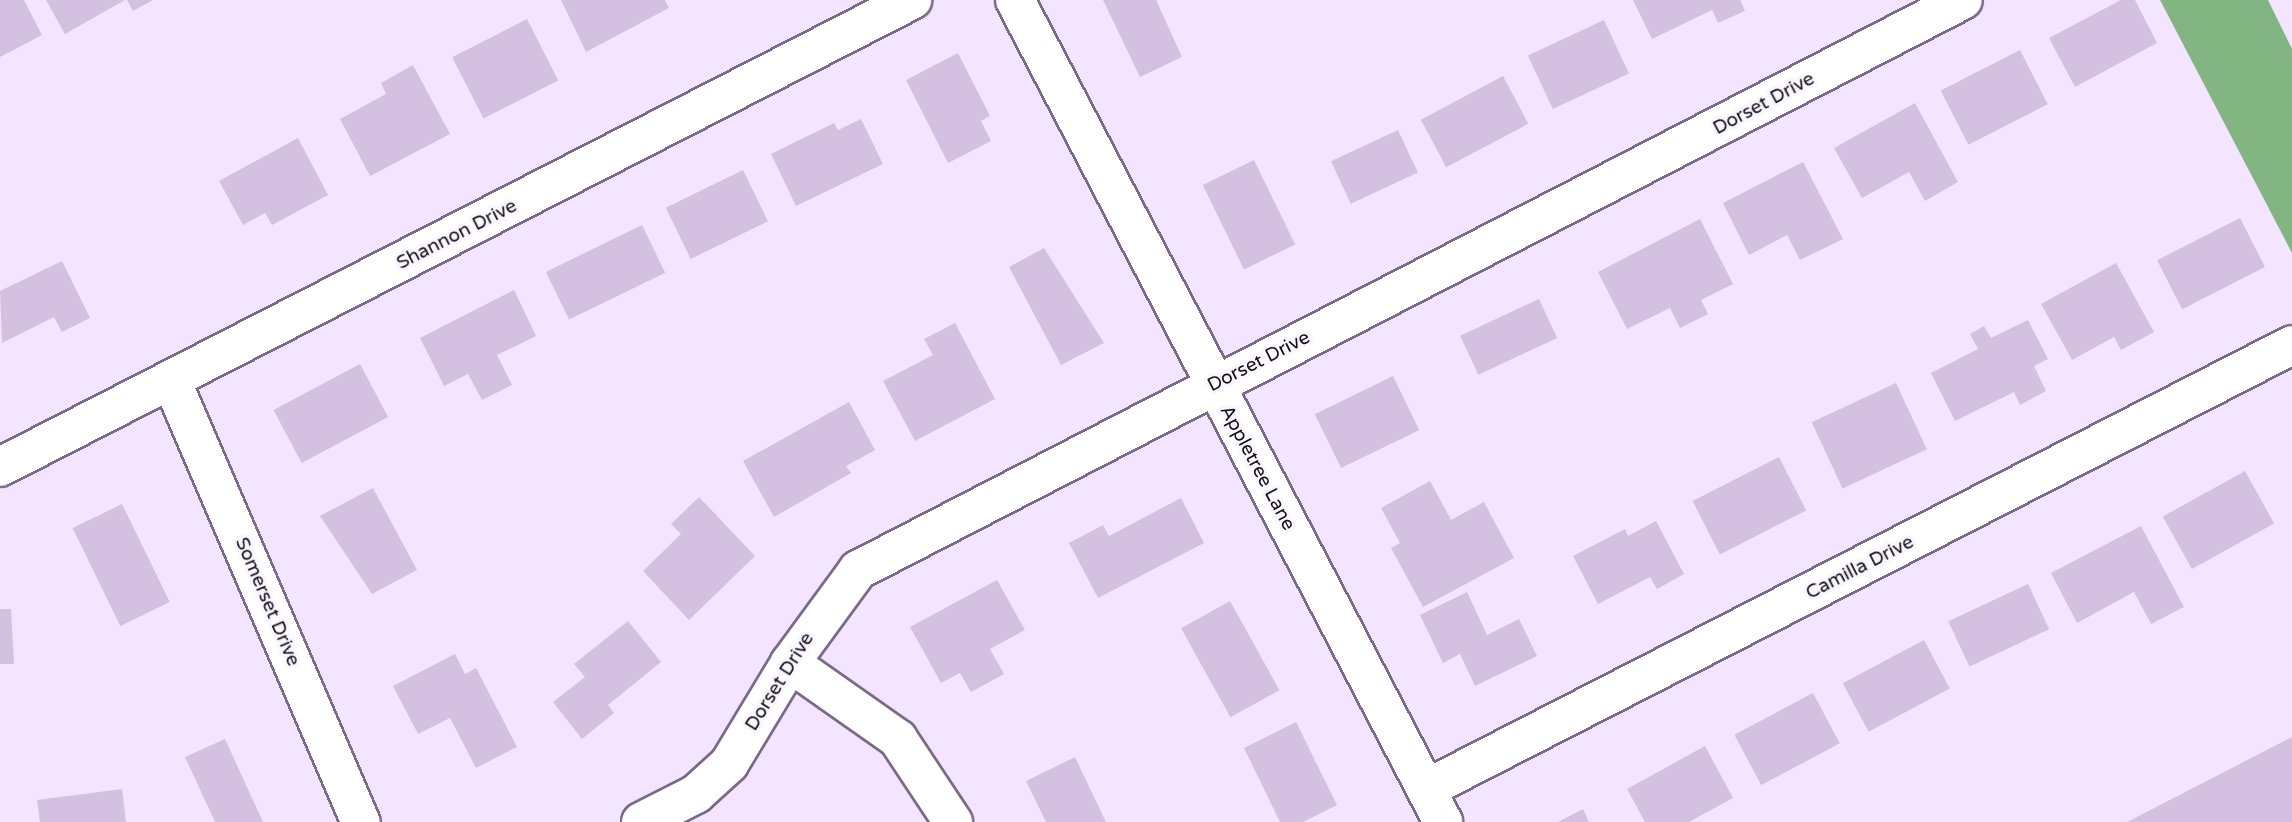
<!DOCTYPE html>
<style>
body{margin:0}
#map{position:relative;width:2292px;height:822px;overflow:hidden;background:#f3e4ff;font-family:"Varela Round",sans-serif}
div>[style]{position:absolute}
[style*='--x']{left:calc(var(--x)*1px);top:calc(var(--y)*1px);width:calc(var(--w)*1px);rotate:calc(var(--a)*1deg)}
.forest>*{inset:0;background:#83b583}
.building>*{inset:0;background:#d4c1e2;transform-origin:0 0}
.roads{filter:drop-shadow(2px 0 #7b6a87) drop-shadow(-2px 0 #7b6a87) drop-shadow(0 2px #7b6a87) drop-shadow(0 -2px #7b6a87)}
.minor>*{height:38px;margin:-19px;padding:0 19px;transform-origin:19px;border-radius:19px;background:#fff}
span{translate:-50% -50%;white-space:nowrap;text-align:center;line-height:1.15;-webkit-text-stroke:7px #faf6fd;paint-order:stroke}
.street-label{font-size:19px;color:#140d18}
</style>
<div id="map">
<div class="forest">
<i style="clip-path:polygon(2160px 0,2268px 0,2292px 49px,2292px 253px)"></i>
</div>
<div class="building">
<i style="clip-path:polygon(0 0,24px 0,42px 35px,0 57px)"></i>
<i style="clip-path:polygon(46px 0,125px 0,65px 34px)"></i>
<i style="clip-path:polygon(127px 0,153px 0,133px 11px)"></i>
<i style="clip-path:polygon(561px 0,665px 0,669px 8px,586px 52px)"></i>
<i style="clip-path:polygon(1103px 0,1156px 0,1182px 57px,1140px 77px)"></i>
<i style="clip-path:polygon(1633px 0,1740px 0,1745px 11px,1718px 23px,1712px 10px,1652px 39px)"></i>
<i style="clip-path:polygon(2121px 0,2135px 0,2157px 43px,2075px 87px,2049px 38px)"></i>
<i style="left:527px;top:19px;width:69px;height:84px;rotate:63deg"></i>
<i style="left:1604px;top:20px;width:59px;height:84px;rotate:65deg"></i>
<i style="left:2020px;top:50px;width:61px;height:89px;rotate:63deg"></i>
<i style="clip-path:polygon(958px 53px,990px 116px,981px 121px,991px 141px,948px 163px,906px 80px)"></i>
<i style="clip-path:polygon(413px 65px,450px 134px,370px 176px,340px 119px,386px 94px,381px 83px)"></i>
<i style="left:1503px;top:76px;width:54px;height:93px;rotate:62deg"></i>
<i style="clip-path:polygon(1915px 103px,1958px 182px,1925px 201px,1909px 172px,1862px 198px,1834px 148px)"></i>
<i style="clip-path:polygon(861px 119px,883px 164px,796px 206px,771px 154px,834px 123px,838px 130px)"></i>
<i style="left:1398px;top:130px;width:47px;height:74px;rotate:65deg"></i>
<i style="clip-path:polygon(298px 138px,328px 195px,272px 225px,265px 213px,243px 225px,219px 181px)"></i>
<i style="left:1254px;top:160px;width:94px;height:57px;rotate:64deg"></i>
<i style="clip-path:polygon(1803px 162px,1843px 239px,1800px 260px,1787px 235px,1749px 255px,1723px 203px)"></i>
<i style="left:743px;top:170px;width:57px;height:86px;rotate:64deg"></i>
<i style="left:2240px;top:218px;width:55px;height:93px;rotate:63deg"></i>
<i style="clip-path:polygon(1700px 219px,1733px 284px,1701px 300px,1708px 314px,1680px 328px,1670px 308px,1627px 329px,1598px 272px)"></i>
<i style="left:642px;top:225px;width:53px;height:107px;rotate:64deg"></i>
<i style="clip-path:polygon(1044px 248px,1104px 343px,1061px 365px,1009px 267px)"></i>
<i style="clip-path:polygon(62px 261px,90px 318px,62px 332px,54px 317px,2px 343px,0 291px)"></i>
<i style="clip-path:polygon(2116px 263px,2154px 332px,2121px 350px,2114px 337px,2072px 360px,2041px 304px)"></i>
<i style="clip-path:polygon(514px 290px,536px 336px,497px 355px,512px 385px,482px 400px,468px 374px,444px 386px,420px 338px)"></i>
<i style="left:1539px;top:299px;width:43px;height:87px;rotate:65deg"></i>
<i style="clip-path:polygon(2028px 320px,2048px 359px,2034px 366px,2046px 391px,2020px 405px,2014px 392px,1955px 421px,1931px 373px,1978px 349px,1970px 334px,1984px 326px,1991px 338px)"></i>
<i style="clip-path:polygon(955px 323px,995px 399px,915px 441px,883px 381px,933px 355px,924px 339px)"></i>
<i style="left:360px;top:364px;width:60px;height:98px;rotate:62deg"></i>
<i style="left:1393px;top:376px;width:60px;height:87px;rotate:64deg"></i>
<i style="left:1896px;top:383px;width:73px;height:93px;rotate:65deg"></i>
<i style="clip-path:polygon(849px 402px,875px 450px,846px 466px,851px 473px,774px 517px,743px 461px)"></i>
<i style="left:1779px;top:457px;width:60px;height:97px;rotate:63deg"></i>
<i style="left:2245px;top:471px;width:60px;height:94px;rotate:61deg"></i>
<i style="clip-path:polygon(1430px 481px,1451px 520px,1484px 502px,1514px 558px,1423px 607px,1391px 548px,1400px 543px,1381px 508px)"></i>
<i style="clip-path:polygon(373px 488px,417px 570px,372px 594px,320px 516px)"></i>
<i style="clip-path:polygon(699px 497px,755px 556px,689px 620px,643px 571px,681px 534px,671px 524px)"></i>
<i style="clip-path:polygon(1181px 498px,1204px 543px,1098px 598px,1069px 543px,1103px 525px,1109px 536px)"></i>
<i style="left:122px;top:504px;width:109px;height:55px;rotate:64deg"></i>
<i style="clip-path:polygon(1656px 521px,1684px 574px,1657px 589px,1650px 577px,1598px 604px,1573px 556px,1625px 529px,1628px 536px)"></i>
<i style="clip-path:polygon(2141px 526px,2184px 607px,2151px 624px,2134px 592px,2077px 623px,2051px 573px)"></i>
<i style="clip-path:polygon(997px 580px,1025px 630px,990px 649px,1004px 674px,971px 692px,960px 673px,941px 683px,910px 627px)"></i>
<i style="left:2028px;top:584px;width:50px;height:88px;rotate:65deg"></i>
<i style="clip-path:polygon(1467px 592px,1487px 635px,1519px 619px,1537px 656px,1475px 686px,1460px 654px,1443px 663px,1420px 615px)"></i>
<i style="left:1230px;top:601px;width:102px;height:56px;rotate:61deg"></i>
<i style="clip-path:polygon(0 609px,11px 609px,14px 664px,0 664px)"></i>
<i style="clip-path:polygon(628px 621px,661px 662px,608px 705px,614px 713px,582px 739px,553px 702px,585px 677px,574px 664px)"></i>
<i style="left:1924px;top:640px;width:55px;height:92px;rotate:62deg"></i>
<i style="clip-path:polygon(455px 654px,465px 674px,476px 668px,517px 747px,476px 768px,450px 718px,418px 734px,393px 686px)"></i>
<i style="left:1813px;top:693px;width:57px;height:89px;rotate:62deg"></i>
<i style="clip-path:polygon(1296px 722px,1337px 805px,1303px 822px,1280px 822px,1244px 748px)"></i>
<i style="clip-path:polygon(2292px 737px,2292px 822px,2127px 822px)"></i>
<i style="clip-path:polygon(225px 739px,263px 822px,215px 822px,185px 757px)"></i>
<i style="clip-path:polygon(1705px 746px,1733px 798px,1689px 822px,1645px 822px,1627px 789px)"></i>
<i style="clip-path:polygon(1075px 757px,1106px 822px,1046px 822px,1026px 781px)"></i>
<i style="clip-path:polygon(122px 789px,126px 822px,40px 822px,37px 800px)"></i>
<i style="clip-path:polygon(1583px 809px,1589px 822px,1558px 822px)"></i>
</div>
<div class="roads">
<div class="minor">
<i style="--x:1015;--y:0;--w:927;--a:62.49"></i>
<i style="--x:172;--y:382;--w:479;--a:66.8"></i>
<i style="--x:0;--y:467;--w:1025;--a:-27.12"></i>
<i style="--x:790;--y:663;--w:132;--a:35.1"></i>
<i style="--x:898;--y:739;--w:100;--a:56.5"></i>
<i style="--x:1426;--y:789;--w:973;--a:-27.14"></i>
<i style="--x:641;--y:822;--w:62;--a:-27"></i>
<i style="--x:696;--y:794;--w:45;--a:-42.3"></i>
<i style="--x:729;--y:764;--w:118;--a:-58.9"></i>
<i style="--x:790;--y:663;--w:115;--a:-53.8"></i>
<i style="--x:858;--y:570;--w:1243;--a:-27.29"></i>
</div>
</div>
<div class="street-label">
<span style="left:1764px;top:104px;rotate:-28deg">Dorset Drive</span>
<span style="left:457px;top:235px;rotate:-27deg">Shannon Drive</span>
<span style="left:1259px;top:362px;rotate:-27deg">Dorset Drive</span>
<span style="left:1257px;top:468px;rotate:62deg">Appletree Lane</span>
<span style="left:1860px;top:568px;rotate:-27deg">Camilla Drive</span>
<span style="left:267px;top:602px;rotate:67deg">Somerset Drive</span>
<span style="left:780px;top:682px;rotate:-58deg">Dorset Drive</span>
</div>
</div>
